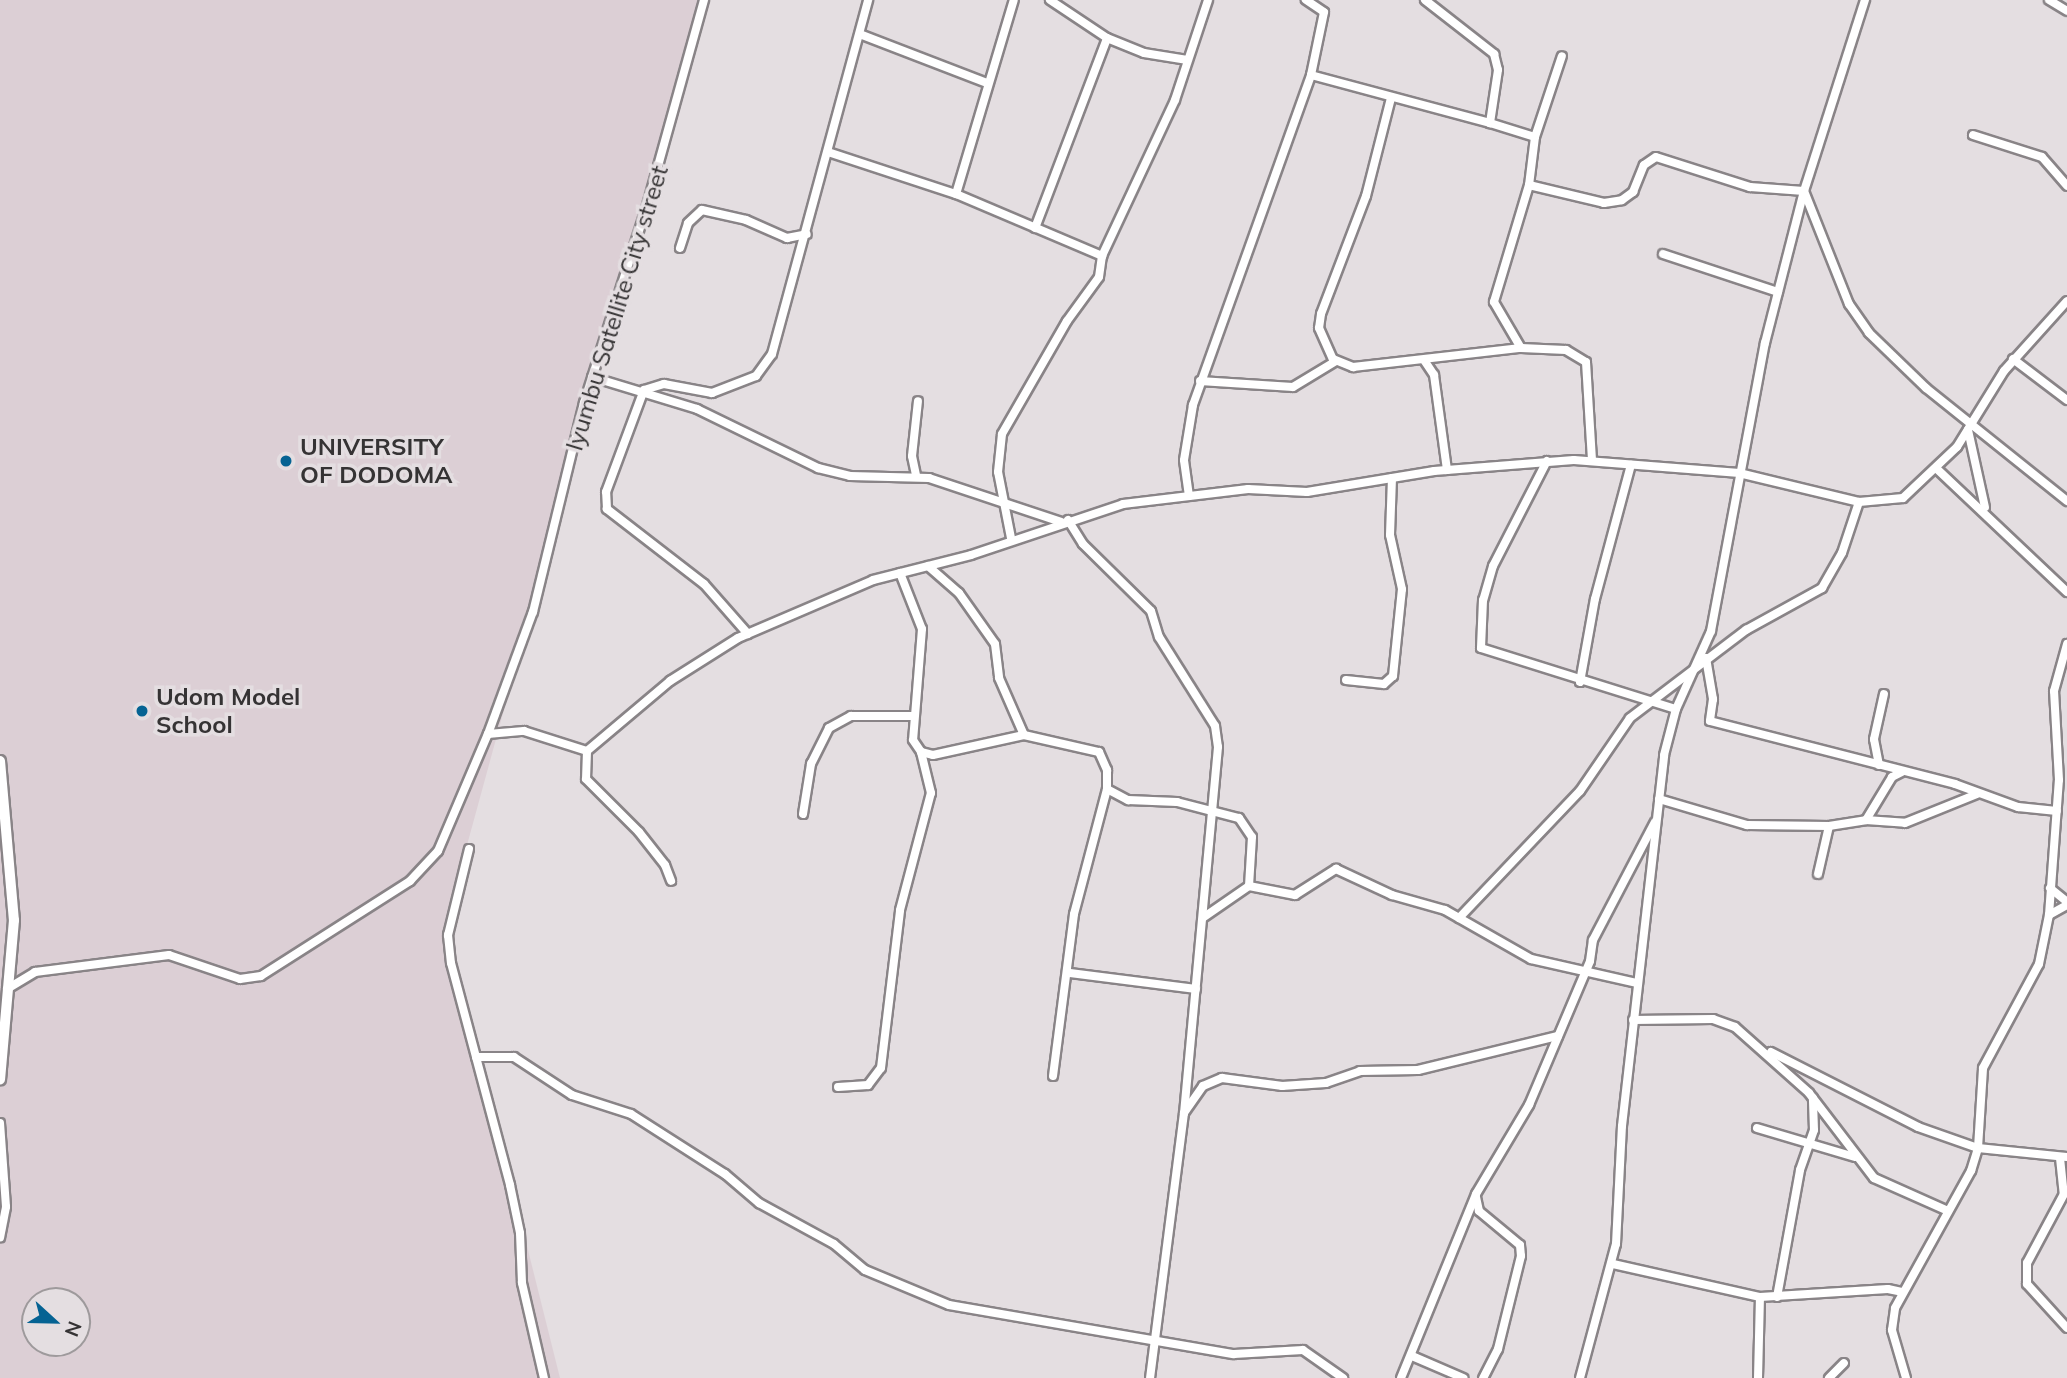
<!DOCTYPE html>
<style>
body{margin:0}
#map{position:relative;width:2067px;height:1378px;overflow:hidden;background:#e4dee1;font-family:Mulish,sans-serif}
div>[style]{position:absolute}
[style*='--x']{left:calc(var(--x)*1px);top:calc(var(--y)*1px);width:calc(var(--w)*1px);rotate:calc(var(--a)*1deg)}
.built>*{inset:0;background:#dccfd5}
.roads{filter:drop-shadow(2px 0 #898487) drop-shadow(-2px 0 #898487) drop-shadow(0 2px #898487) drop-shadow(0 -2px #898487)}
.minor>*{height:8px;margin:-4px;padding:0 4px;transform-origin:4px;border-radius:4px;background:#fff}
.tertiary>*{height:10px;margin:-5px;padding:0 5px;transform-origin:5px;border-radius:5px;background:#fff}
.dots>*{width:19px;height:19px;translate:-50% -50%;box-sizing:border-box;border:4px solid #e4dee1;border-radius:50%}
span{translate:-50% -50%;white-space:nowrap;text-align:center;line-height:1.15;-webkit-text-stroke:7px #e4dee1;paint-order:stroke}
.street-label{font-size:24px;color:#353334}
.poi-label{font-size:24px;color:#353334;font-weight:700}
.left{translate:0 -50%;text-align:left}
.north{position:absolute;left:21px;top:1287px;width:70px;height:70px;box-sizing:border-box;background:#e4dee1;border:2px solid #9e9a9c;border-radius:50%;rotate:112deg;font-size:19px;font-weight:700;line-height:28px;text-align:center;color:#353334}
.north::after{content:'';display:block;margin:auto;width:24px;height:32px;background:#056393;clip-path:polygon(50% 0,100% 100%,50% 72%,0 100%)}
</style>
<div id="map">
<div class="built">
<i style="clip-path:polygon(evenodd,0 0,698px 0,446px 922px,560px 1378px,0 1378px,0 0,35px 1301px,77px 1301px,77px 1343px,35px 1343px,35px 1301px)"></i>
</div>
<div class="roads">
<div class="minor">
<i style="--x:1050;--y:0;--w:69;--a:33.7"></i>
<i style="--x:1107;--y:38;--w:40;--a:22"></i>
<i style="--x:1144;--y:53;--w:44;--a:9.2"></i>
<i style="--x:1425;--y:0;--w:88;--a:38"></i>
<i style="--x:1494;--y:54;--w:16;--a:76"></i>
<i style="--x:1498;--y:70;--w:54;--a:98.6"></i>
<i style="--x:1490;--y:123;--w:47;--a:17.3"></i>
<i style="--x:1535;--y:137;--w:48;--a:97.1"></i>
<i style="--x:1529;--y:185;--w:77;--a:13.5"></i>
<i style="--x:1604;--y:203;--w:18;--a:-9"></i>
<i style="--x:1622;--y:200;--w:14;--a:-36"></i>
<i style="--x:1633;--y:192;--w:29;--a:-68"></i>
<i style="--x:1644;--y:165;--w:14;--a:-34"></i>
<i style="--x:1656;--y:157;--w:99;--a:17.7"></i>
<i style="--x:1750;--y:187;--w:54;--a:4.2"></i>
<i style="--x:2049;--y:0;--w:21;--a:31"></i>
<i style="--x:862;--y:35;--w:134;--a:21"></i>
<i style="--x:1311;--y:75;--w:185;--a:15"></i>
<i style="--x:1391;--y:98;--w:101;--a:104.3"></i>
<i style="--x:1366;--y:196;--w:126;--a:110.9"></i>
<i style="--x:1321;--y:314;--w:14;--a:98"></i>
<i style="--x:1319;--y:328;--w:34;--a:66"></i>
<i style="--x:1333;--y:359;--w:22;--a:22"></i>
<i style="--x:1353;--y:367;--w:169;--a:-6.5"></i>
<i style="--x:1973;--y:135;--w:72;--a:17.7"></i>
<i style="--x:2042;--y:157;--w:38;--a:49"></i>
<i style="--x:1535;--y:137;--w:85;--a:-71.6"></i>
<i style="--x:831;--y:153;--w:132;--a:18.2"></i>
<i style="--x:956;--y:194;--w:159;--a:23"></i>
<i style="--x:1529;--y:185;--w:122;--a:106.7"></i>
<i style="--x:1494;--y:302;--w:53;--a:59.6"></i>
<i style="--x:1521;--y:348;--w:45;--a:2.5"></i>
<i style="--x:1566;--y:350;--w:23;--a:31"></i>
<i style="--x:1586;--y:362;--w:98;--a:86.5"></i>
<i style="--x:1804;--y:191;--w:122;--a:68.3"></i>
<i style="--x:1849;--y:304;--w:35;--a:55"></i>
<i style="--x:1869;--y:333;--w:79;--a:44"></i>
<i style="--x:1926;--y:388;--w:181;--a:38.7"></i>
<i style="--x:956;--y:194;--w:202;--a:-73.4"></i>
<i style="--x:1035;--y:228;--w:203;--a:-69.2"></i>
<i style="--x:680;--y:248;--w:26;--a:-72"></i>
<i style="--x:688;--y:223;--w:19;--a:-43"></i>
<i style="--x:702;--y:210;--w:45;--a:12.8"></i>
<i style="--x:746;--y:220;--w:45;--a:23.7"></i>
<i style="--x:787;--y:238;--w:20;--a:-11"></i>
<i style="--x:1663;--y:254;--w:121;--a:18.3"></i>
<i style="--x:2013;--y:359;--w:68;--a:37.2"></i>
<i style="--x:1424;--y:360;--w:18;--a:56"></i>
<i style="--x:1434;--y:375;--w:96;--a:82.2"></i>
<i style="--x:592;--y:377;--w:110;--a:16.9"></i>
<i style="--x:697;--y:409;--w:135;--a:26"></i>
<i style="--x:818;--y:468;--w:33;--a:14"></i>
<i style="--x:850;--y:476;--w:79;--a:1.5"></i>
<i style="--x:929;--y:478;--w:139;--a:18.4"></i>
<i style="--x:1200;--y:381;--w:93;--a:3.7"></i>
<i style="--x:1293;--y:387;--w:50;--a:-31.2"></i>
<i style="--x:1968;--y:430;--w:79;--a:77.6"></i>
<i style="--x:1547;--y:461;--w:118;--a:117.2"></i>
<i style="--x:1493;--y:566;--w:35;--a:106"></i>
<i style="--x:1483;--y:600;--w:48;--a:92.4"></i>
<i style="--x:1481;--y:648;--w:204;--a:17.4"></i>
<i style="--x:1937;--y:469;--w:179;--a:43.4"></i>
<i style="--x:916;--y:475;--w:19;--a:-102"></i>
<i style="--x:912;--y:456;--w:55;--a:-83.8"></i>
<i style="--x:1189;--y:496;--w:36;--a:-98"></i>
<i style="--x:1184;--y:460;--w:56;--a:-80.7"></i>
<i style="--x:1193;--y:405;--w:350;--a:-70.3"></i>
<i style="--x:1311;--y:75;--w:64;--a:-78.3"></i>
<i style="--x:1324;--y:12;--w:22;--a:-146"></i>
<i style="--x:1068;--y:520;--w:28;--a:58"></i>
<i style="--x:1083;--y:544;--w:95;--a:44.6"></i>
<i style="--x:1151;--y:611;--w:27;--a:73"></i>
<i style="--x:1159;--y:637;--w:105;--a:57.8"></i>
<i style="--x:1215;--y:726;--w:21;--a:82"></i>
<i style="--x:1218;--y:747;--w:368;--a:95.3"></i>
<i style="--x:1184;--y:1113;--w:267;--a:97.3"></i>
<i style="--x:1011;--y:538;--w:67;--a:-101.1"></i>
<i style="--x:998;--y:472;--w:38;--a:-84"></i>
<i style="--x:1002;--y:434;--w:130;--a:-60.1"></i>
<i style="--x:1067;--y:321;--w:54;--a:-54"></i>
<i style="--x:1099;--y:277;--w:21;--a:-82"></i>
<i style="--x:1102;--y:256;--w:172;--a:-64.9"></i>
<i style="--x:1175;--y:100;--w:105;--a:-71.7"></i>
<i style="--x:928;--y:566;--w:41;--a:41.1"></i>
<i style="--x:959;--y:593;--w:62;--a:54.8"></i>
<i style="--x:995;--y:644;--w:34;--a:83"></i>
<i style="--x:999;--y:678;--w:62;--a:66.3"></i>
<i style="--x:1024;--y:735;--w:77;--a:12.8"></i>
<i style="--x:1099;--y:752;--w:20;--a:66"></i>
<i style="--x:1107;--y:770;--w:19;--a:90"></i>
<i style="--x:1107;--y:789;--w:24;--a:28"></i>
<i style="--x:1128;--y:800;--w:49;--a:2.3"></i>
<i style="--x:1177;--y:802;--w:64;--a:14.5"></i>
<i style="--x:1239;--y:818;--w:23;--a:56"></i>
<i style="--x:1252;--y:837;--w:49;--a:93.5"></i>
<i style="--x:1249;--y:886;--w:47;--a:11.1"></i>
<i style="--x:1295;--y:895;--w:49;--a:-32.4"></i>
<i style="--x:1336;--y:869;--w:62;--a:24.9"></i>
<i style="--x:1392;--y:895;--w:55;--a:15.8"></i>
<i style="--x:1445;--y:910;--w:99;--a:29.7"></i>
<i style="--x:1531;--y:959;--w:109;--a:12.8"></i>
<i style="--x:900;--y:573;--w:60;--a:68.6"></i>
<i style="--x:922;--y:629;--w:111;--a:94.6"></i>
<i style="--x:913;--y:740;--w:14;--a:56"></i>
<i style="--x:921;--y:752;--w:12;--a:14"></i>
<i style="--x:933;--y:755;--w:93;--a:-12.4"></i>
<i style="--x:748;--y:634;--w:67;--a:-131.3"></i>
<i style="--x:704;--y:584;--w:123;--a:-142.3"></i>
<i style="--x:607;--y:509;--w:17;--a:-93"></i>
<i style="--x:606;--y:492;--w:109;--a:-69.6"></i>
<i style="--x:644;--y:390;--w:21;--a:-17"></i>
<i style="--x:664;--y:384;--w:49;--a:10.6"></i>
<i style="--x:712;--y:393;--w:47;--a:-21.1"></i>
<i style="--x:756;--y:376;--w:27;--a:-54"></i>
<i style="--x:772;--y:354;--w:367;--a:-74.8"></i>
<i style="--x:1706;--y:658;--w:42;--a:80.3"></i>
<i style="--x:1713;--y:699;--w:22;--a:98"></i>
<i style="--x:1710;--y:721;--w:253;--a:14.4"></i>
<i style="--x:1955;--y:784;--w:67;--a:20.1"></i>
<i style="--x:2018;--y:807;--w:39;--a:6"></i>
<i style="--x:1346;--y:680;--w:38;--a:6"></i>
<i style="--x:1384;--y:684;--w:12;--a:-42"></i>
<i style="--x:1393;--y:676;--w:87;--a:-84.1"></i>
<i style="--x:1402;--y:589;--w:55;--a:-102.5"></i>
<i style="--x:1390;--y:535;--w:57;--a:-88"></i>
<i style="--x:1580;--y:682;--w:84;--a:-79.8"></i>
<i style="--x:1595;--y:599;--w:139;--a:-75"></i>
<i style="--x:488;--y:734;--w:130;--a:-69.8"></i>
<i style="--x:533;--y:612;--w:215;--a:-76.3"></i>
<i style="--x:584;--y:403;--w:211;--a:-72.3"></i>
<i style="--x:648;--y:202;--w:210;--a:-74.5"></i>
<i style="--x:587;--y:751;--w:28;--a:92"></i>
<i style="--x:586;--y:779;--w:75;--a:45"></i>
<i style="--x:639;--y:832;--w:42;--a:51.8"></i>
<i style="--x:665;--y:865;--w:17;--a:69"></i>
<i style="--x:1879;--y:765;--w:26;--a:-101"></i>
<i style="--x:1874;--y:739;--w:46;--a:-77.5"></i>
<i style="--x:1659;--y:799;--w:92;--a:16.5"></i>
<i style="--x:1747;--y:825;--w:82;--a:0.7"></i>
<i style="--x:1829;--y:826;--w:37;--a:-9"></i>
<i style="--x:1866;--y:820;--w:50;--a:-58.8"></i>
<i style="--x:1892;--y:777;--w:11;--a:-27"></i>
<i style="--x:803;--y:814;--w:51;--a:-80.9"></i>
<i style="--x:811;--y:764;--w:40;--a:-63.4"></i>
<i style="--x:829;--y:728;--w:25;--a:-29"></i>
<i style="--x:851;--y:716;--w:63;--a:0"></i>
<i style="--x:1866;--y:820;--w:39;--a:4"></i>
<i style="--x:1905;--y:823;--w:78;--a:-21.9"></i>
<i style="--x:469;--y:849;--w:89;--a:103.7"></i>
<i style="--x:448;--y:935;--w:28;--a:84"></i>
<i style="--x:451;--y:963;--w:230;--a:75.1"></i>
<i style="--x:510;--y:1185;--w:49;--a:78.2"></i>
<i style="--x:520;--y:1233;--w:50;--a:87.7"></i>
<i style="--x:522;--y:1283;--w:98;--a:77"></i>
<i style="--x:1818;--y:874;--w:49;--a:-77.1"></i>
<i style="--x:2050;--y:888;--w:22;--a:39"></i>
<i style="--x:2049;--y:915;--w:21;--a:-29"></i>
<i style="--x:1204;--y:917;--w:55;--a:-34.6"></i>
<i style="--x:1459;--y:918;--w:175;--a:-46.4"></i>
<i style="--x:1580;--y:791;--w:88;--a:-55.6"></i>
<i style="--x:1630;--y:718;--w:146;--a:-37.2"></i>
<i style="--x:1746;--y:630;--w:87;--a:-28.9"></i>
<i style="--x:1822;--y:588;--w:40;--a:-60.3"></i>
<i style="--x:1842;--y:553;--w:54;--a:-71.6"></i>
<i style="--x:1070;--y:973;--w:127;--a:7.2"></i>
<i style="--x:7;--y:989;--w:33;--a:-31"></i>
<i style="--x:35;--y:972;--w:135;--a:-7.2"></i>
<i style="--x:169;--y:955;--w:75;--a:18.7"></i>
<i style="--x:240;--y:979;--w:21;--a:-8"></i>
<i style="--x:261;--y:976;--w:177;--a:-32.5"></i>
<i style="--x:410;--y:881;--w:41;--a:-47"></i>
<i style="--x:438;--y:851;--w:127;--a:-66.9"></i>
<i style="--x:488;--y:734;--w:36;--a:-5"></i>
<i style="--x:524;--y:731;--w:66;--a:17.6"></i>
<i style="--x:587;--y:751;--w:109;--a:-40.1"></i>
<i style="--x:670;--y:681;--w:80;--a:-32.3"></i>
<i style="--x:738;--y:638;--w:147;--a:-23.2"></i>
<i style="--x:873;--y:580;--w:101;--a:-14.3"></i>
<i style="--x:971;--y:555;--w:160;--a:-18.5"></i>
<i style="--x:1123;--y:504;--w:126;--a:-6.8"></i>
<i style="--x:1248;--y:489;--w:59;--a:2.9"></i>
<i style="--x:1307;--y:492;--w:129;--a:-9.4"></i>
<i style="--x:1434;--y:471;--w:140;--a:-4.5"></i>
<i style="--x:1574;--y:460;--w:166;--a:4.5"></i>
<i style="--x:1739;--y:473;--w:123;--a:13.6"></i>
<i style="--x:1859;--y:502;--w:44;--a:-5.2"></i>
<i style="--x:1903;--y:498;--w:74;--a:-43.4"></i>
<i style="--x:1957;--y:447;--w:89;--a:-58.3"></i>
<i style="--x:2004;--y:371;--w:94;--a:-48"></i>
<i style="--x:1633;--y:1020;--w:80;--a:-0.7"></i>
<i style="--x:1713;--y:1019;--w:23;--a:20"></i>
<i style="--x:1735;--y:1027;--w:99;--a:41.7"></i>
<i style="--x:1809;--y:1093;--w:107;--a:52.6"></i>
<i style="--x:1874;--y:1178;--w:79;--a:24"></i>
<i style="--x:1771;--y:1052;--w:165;--a:27"></i>
<i style="--x:1918;--y:1127;--w:64;--a:19.3"></i>
<i style="--x:1978;--y:1148;--w:89;--a:5.8"></i>
<i style="--x:476;--y:1057;--w:38;--a:0"></i>
<i style="--x:514;--y:1057;--w:69;--a:33.2"></i>
<i style="--x:572;--y:1095;--w:62;--a:17.9"></i>
<i style="--x:631;--y:1114;--w:112;--a:32.6"></i>
<i style="--x:725;--y:1174;--w:45;--a:40.5"></i>
<i style="--x:759;--y:1203;--w:85;--a:28.7"></i>
<i style="--x:834;--y:1244;--w:40;--a:40"></i>
<i style="--x:865;--y:1270;--w:91;--a:22.6"></i>
<i style="--x:949;--y:1305;--w:289;--a:9.8"></i>
<i style="--x:1234;--y:1354;--w:69;--a:-3.3"></i>
<i style="--x:1303;--y:1350;--w:49;--a:35"></i>
<i style="--x:1053;--y:1076;--w:163;--a:-82.6"></i>
<i style="--x:1074;--y:914;--w:129;--a:-75.2"></i>
<i style="--x:838;--y:1087;--w:30;--a:-4"></i>
<i style="--x:868;--y:1085;--w:21;--a:-53"></i>
<i style="--x:881;--y:1068;--w:159;--a:-83.1"></i>
<i style="--x:900;--y:910;--w:121;--a:-75.2"></i>
<i style="--x:931;--y:793;--w:42;--a:-103.7"></i>
<i style="--x:1184;--y:1113;--w:33;--a:-55"></i>
<i style="--x:1203;--y:1086;--w:21;--a:-23"></i>
<i style="--x:1222;--y:1078;--w:61;--a:7.6"></i>
<i style="--x:1282;--y:1086;--w:44;--a:-3.9"></i>
<i style="--x:1326;--y:1083;--w:36;--a:-19"></i>
<i style="--x:1360;--y:1071;--w:58;--a:-1"></i>
<i style="--x:1418;--y:1070;--w:144;--a:-13.7"></i>
<i style="--x:0;--y:1123;--w:84;--a:85.9"></i>
<i style="--x:6;--y:1207;--w:31;--a:101"></i>
<i style="--x:1757;--y:1128;--w:102;--a:16.5"></i>
<i style="--x:2060;--y:1158;--w:36;--a:84"></i>
<i style="--x:2064;--y:1194;--w:78;--a:118.2"></i>
<i style="--x:2027;--y:1263;--w:21;--a:90"></i>
<i style="--x:2027;--y:1284;--w:59;--a:47.7"></i>
<i style="--x:1476;--y:1197;--w:14;--a:78"></i>
<i style="--x:1479;--y:1211;--w:53;--a:39.7"></i>
<i style="--x:1520;--y:1245;--w:11;--a:85"></i>
<i style="--x:1521;--y:1256;--w:96;--a:103.9"></i>
<i style="--x:1498;--y:1349;--w:33;--a:117"></i>
<i style="--x:1613;--y:1264;--w:151;--a:12.7"></i>
<i style="--x:1760;--y:1297;--w:128;--a:-3.6"></i>
<i style="--x:1888;--y:1289;--w:14;--a:12"></i>
<i style="--x:1777;--y:1297;--w:129;--a:-79.7"></i>
<i style="--x:1800;--y:1170;--w:42;--a:-70.7"></i>
<i style="--x:1814;--y:1130;--w:32;--a:-92"></i>
<i style="--x:1412;--y:1356;--w:56;--a:23.3"></i>
<i style="--x:1401;--y:1378;--w:199;--a:-67.8"></i>
<i style="--x:1476;--y:1194;--w:104;--a:-59.2"></i>
<i style="--x:1529;--y:1105;--w:156;--a:-67"></i>
<i style="--x:1590;--y:961;--w:21;--a:-82"></i>
<i style="--x:1593;--y:940;--w:133;--a:-62.3"></i>
<i style="--x:1580;--y:1378;--w:139;--a:-75"></i>
<i style="--x:1616;--y:1244;--w:118;--a:-87.1"></i>
<i style="--x:1622;--y:1126;--w:373;--a:-83.5"></i>
<i style="--x:1664;--y:755;--w:48;--a:-75.4"></i>
<i style="--x:1676;--y:709;--w:85;--a:-65.8"></i>
<i style="--x:1711;--y:631;--w:293;--a:-79.4"></i>
<i style="--x:1765;--y:343;--w:157;--a:-75.6"></i>
<i style="--x:1804;--y:191;--w:201;--a:-72.3"></i>
<i style="--x:1758;--y:1378;--w:81;--a:-88.6"></i>
<i style="--x:1829;--y:1378;--w:21;--a:-45"></i>
<i style="--x:1906;--y:1378;--w:50;--a:-106.3"></i>
<i style="--x:1892;--y:1330;--w:22;--a:-82"></i>
<i style="--x:1895;--y:1308;--w:157;--a:-61"></i>
<i style="--x:1971;--y:1171;--w:24;--a:-73"></i>
<i style="--x:1978;--y:1148;--w:80;--a:-86.4"></i>
<i style="--x:1983;--y:1068;--w:118;--a:-61.7"></i>
<i style="--x:2039;--y:964;--w:50;--a:-78.5"></i>
<i style="--x:2049;--y:915;--w:135;--a:-85.8"></i>
<i style="--x:2059;--y:780;--w:89;--a:-93.2"></i>
<i style="--x:2054;--y:691;--w:49;--a:-74.5"></i>
</div>
<div class="tertiary">
<i style="--x:0;--y:761;--w:160;--a:85"></i>
<i style="--x:14;--y:920;--w:160;--a:95"></i>
</div>
</div>
<div class="dots">
<i style="left:286px;top:461px;background:#056393"></i>
<i style="left:142px;top:711px;background:#056393"></i>
</div>
<div class="street-label">
<span style="left:617px;top:308px;rotate:-73deg">Iyumbu Satellite City street</span>
</div>
<div class="poi-label">
<span class="left" style="left:300px;top:461px">UNIVERSITY<br>OF DODOMA</span>
<span class="left" style="left:156px;top:711px">Udom Model<br>School</span>
</div>
<div class="north">N</div>
</div>
